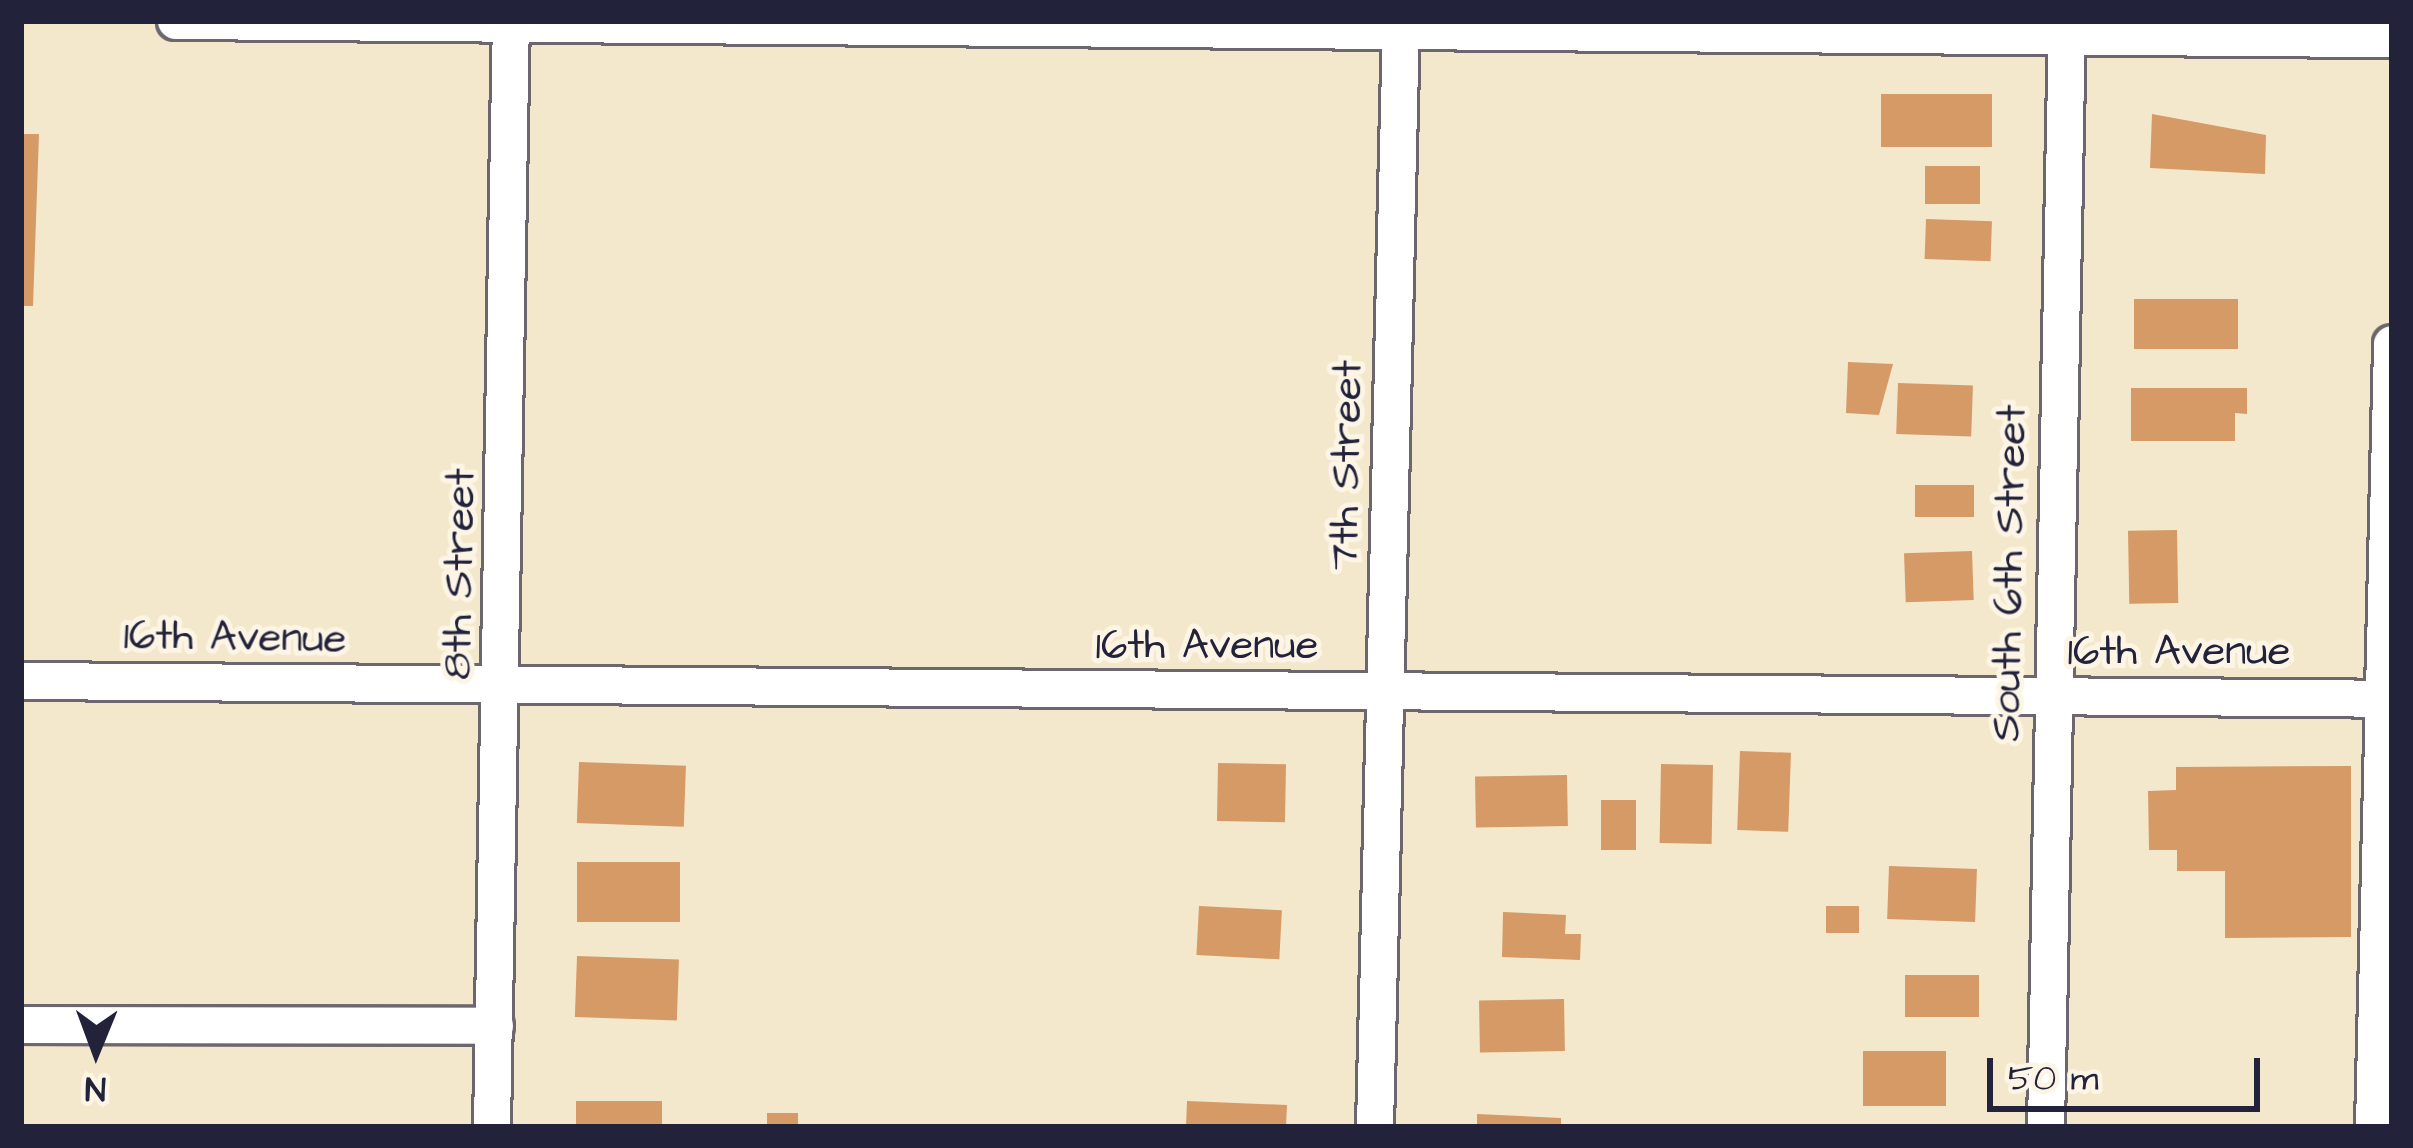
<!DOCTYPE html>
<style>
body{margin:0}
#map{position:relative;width:2413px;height:1148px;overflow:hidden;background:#f4e8cc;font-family:"Architects Daughter",sans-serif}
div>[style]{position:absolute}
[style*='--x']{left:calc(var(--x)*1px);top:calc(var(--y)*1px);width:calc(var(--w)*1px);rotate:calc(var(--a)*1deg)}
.building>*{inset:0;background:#d59a65;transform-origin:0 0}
.roads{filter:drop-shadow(3px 0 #6c676e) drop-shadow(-3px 0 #6c676e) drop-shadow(0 3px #6c676e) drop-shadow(0 -3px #6c676e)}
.minor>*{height:36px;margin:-18px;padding:0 18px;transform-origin:18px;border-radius:18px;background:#fff}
span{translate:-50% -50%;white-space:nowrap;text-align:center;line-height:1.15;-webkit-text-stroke:10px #fcf5e5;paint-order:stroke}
.street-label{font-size:42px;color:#22223b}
.frame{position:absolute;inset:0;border:24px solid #22223b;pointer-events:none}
.north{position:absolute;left:36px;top:992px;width:120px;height:120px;-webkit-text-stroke:9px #fcf5e5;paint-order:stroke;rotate:181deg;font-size:33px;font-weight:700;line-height:48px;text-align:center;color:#22223b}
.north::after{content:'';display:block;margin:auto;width:42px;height:54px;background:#22223b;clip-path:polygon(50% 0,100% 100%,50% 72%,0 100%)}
.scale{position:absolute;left:1987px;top:1058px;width:273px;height:54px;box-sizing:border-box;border:6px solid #22223b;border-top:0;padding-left:15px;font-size:36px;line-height:42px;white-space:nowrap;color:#22223b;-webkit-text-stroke:9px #fcf5e5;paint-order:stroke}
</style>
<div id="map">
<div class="building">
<i style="left:1881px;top:94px;width:111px;height:53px"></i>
<i style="clip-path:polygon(2152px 114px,2266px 135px,2265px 174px,2150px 168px)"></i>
<i style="clip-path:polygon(21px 134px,39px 134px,33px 306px,21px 306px)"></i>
<i style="left:1925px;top:166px;width:55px;height:38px"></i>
<i style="left:1926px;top:219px;width:66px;height:40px;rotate:2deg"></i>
<i style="left:2134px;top:299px;width:104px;height:50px"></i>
<i style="clip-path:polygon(1848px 362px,1893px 364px,1879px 415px,1846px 413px)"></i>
<i style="left:1898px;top:383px;width:75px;height:51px;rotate:2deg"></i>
<i style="clip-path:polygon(2131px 388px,2247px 388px,2247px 414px,2235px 413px,2235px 441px,2131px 441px)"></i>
<i style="left:1915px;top:485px;width:59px;height:32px"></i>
<i style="left:2177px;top:530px;width:73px;height:49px;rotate:89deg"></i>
<i style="left:1972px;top:551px;width:49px;height:68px;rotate:88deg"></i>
<i style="left:1740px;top:751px;width:51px;height:79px;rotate:2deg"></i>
<i style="left:579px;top:762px;width:107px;height:61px;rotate:2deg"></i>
<i style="left:1218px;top:763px;width:68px;height:58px;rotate:1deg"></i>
<i style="left:1661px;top:764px;width:52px;height:79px;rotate:1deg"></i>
<i style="clip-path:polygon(2351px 766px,2351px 937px,2225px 938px,2225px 871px,2177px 871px,2177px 850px,2149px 850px,2148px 791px,2176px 790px,2176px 767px)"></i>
<i style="left:1567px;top:775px;width:51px;height:92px;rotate:89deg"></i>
<i style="left:1601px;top:800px;width:35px;height:50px"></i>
<i style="left:577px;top:862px;width:103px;height:60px"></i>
<i style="left:1889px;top:866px;width:88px;height:53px;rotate:2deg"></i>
<i style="left:1199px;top:906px;width:83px;height:49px;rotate:3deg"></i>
<i style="left:1826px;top:906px;width:33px;height:27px"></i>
<i style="clip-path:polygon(1503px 912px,1566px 915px,1565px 934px,1581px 934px,1580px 960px,1502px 957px)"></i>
<i style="left:577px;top:956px;width:102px;height:61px;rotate:2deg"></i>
<i style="left:1905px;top:975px;width:74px;height:42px"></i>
<i style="left:1564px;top:999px;width:52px;height:85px;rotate:89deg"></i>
<i style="left:1863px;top:1051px;width:83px;height:55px"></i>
<i style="left:662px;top:1101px;width:26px;height:86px;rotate:90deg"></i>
<i style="clip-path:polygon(1187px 1101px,1287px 1105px,1286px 1127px,1186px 1127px)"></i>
<i style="left:798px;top:1113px;width:14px;height:31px;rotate:90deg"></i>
<i style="clip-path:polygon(1477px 1114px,1561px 1118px,1561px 1127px,1477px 1127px)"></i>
</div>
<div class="roads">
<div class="minor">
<i style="--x:176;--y:21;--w:2216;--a:0.47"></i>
<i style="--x:21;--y:681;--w:2371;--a:0.43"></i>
<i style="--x:21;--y:1025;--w:474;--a:0.1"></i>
<i style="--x:492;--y:1127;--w:1106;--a:-89.02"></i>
<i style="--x:1375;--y:1127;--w:1106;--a:-88.65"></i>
<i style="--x:2046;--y:1127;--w:1106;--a:-88.91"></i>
<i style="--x:2374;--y:1127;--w:783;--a:-88.68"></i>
</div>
</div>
<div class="street-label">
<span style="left:1347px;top:465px;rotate:-89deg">7th Street</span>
<span style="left:2010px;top:573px;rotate:-89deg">South 6th Street</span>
<span style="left:460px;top:574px;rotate:-89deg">8th Street</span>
<span style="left:235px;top:638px;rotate:1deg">16th Avenue</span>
<span style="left:1207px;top:646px">16th Avenue</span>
<span style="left:2179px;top:652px">16th Avenue</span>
</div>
<div class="frame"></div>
<div class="north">N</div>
<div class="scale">50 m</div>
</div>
